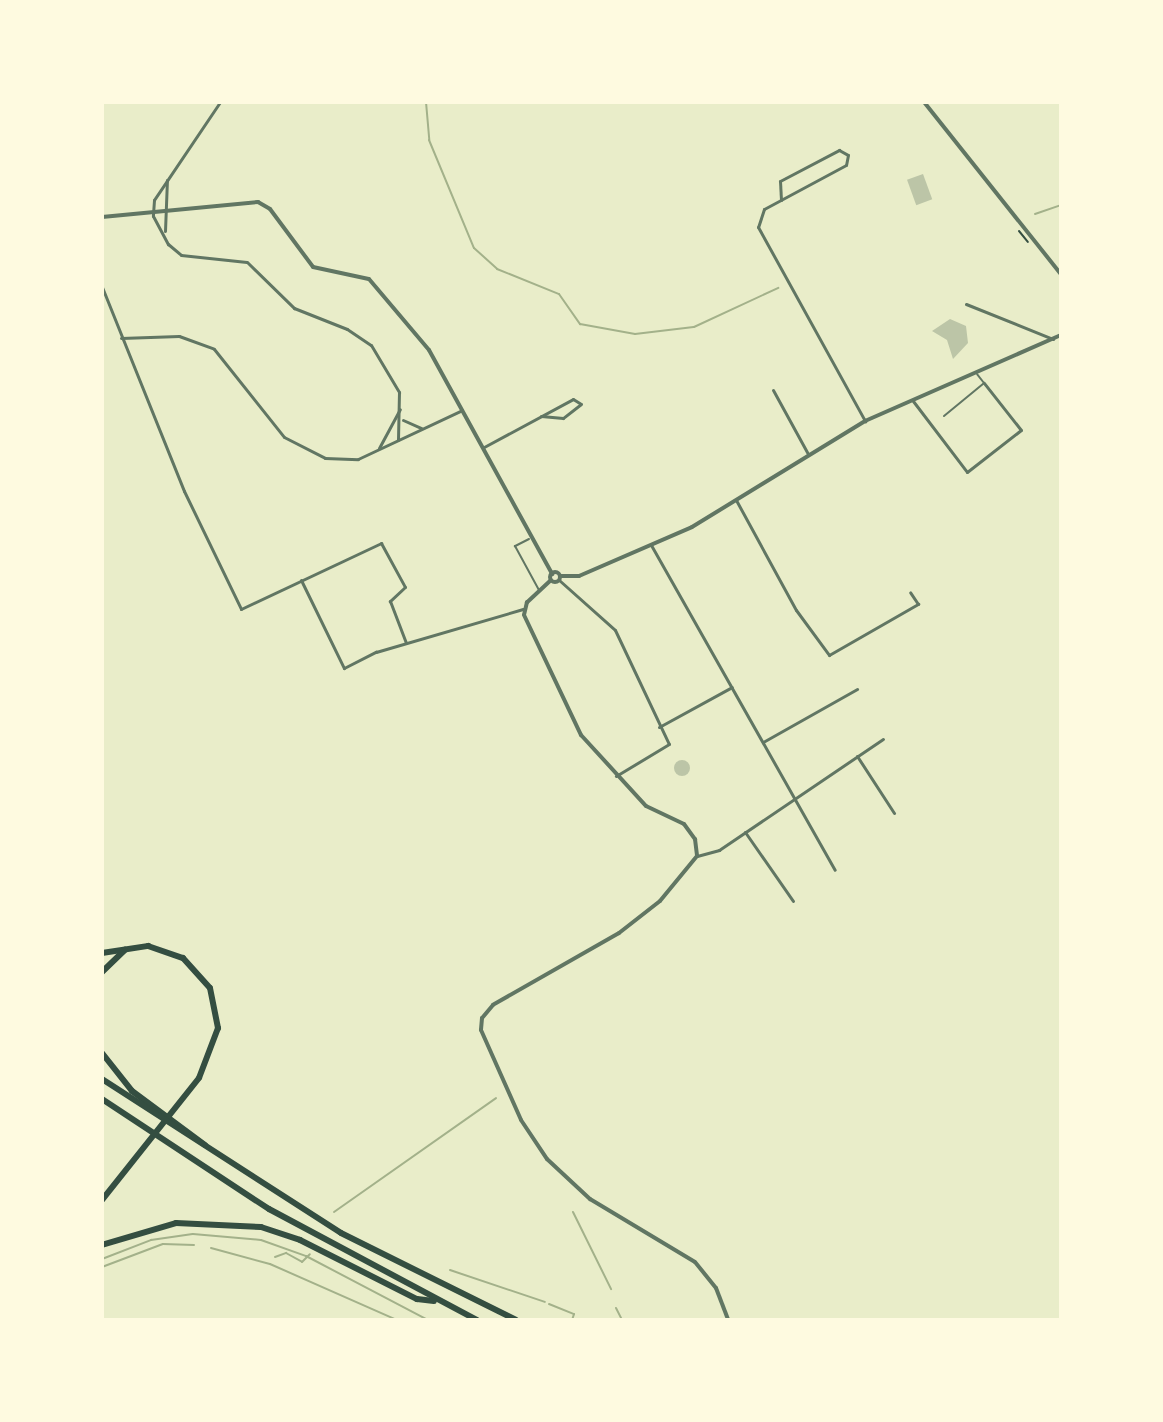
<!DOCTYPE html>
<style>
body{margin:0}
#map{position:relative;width:1163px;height:1422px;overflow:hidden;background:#e9edc9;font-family:"DejaVu Sans",sans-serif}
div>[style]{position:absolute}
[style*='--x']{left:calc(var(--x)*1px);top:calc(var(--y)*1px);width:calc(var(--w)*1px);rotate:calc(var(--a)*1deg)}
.stream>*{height:2px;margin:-1px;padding:0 1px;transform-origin:1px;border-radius:1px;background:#a3b18a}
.building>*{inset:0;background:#bcc5a7;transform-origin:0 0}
.round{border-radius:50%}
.path>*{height:2px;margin:-1px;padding:0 1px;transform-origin:1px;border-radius:1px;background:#344e41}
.service>*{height:2px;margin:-1px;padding:0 1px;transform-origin:1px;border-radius:1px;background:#617663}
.minor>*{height:3px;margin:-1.5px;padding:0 1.5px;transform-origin:1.5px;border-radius:1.5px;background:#617663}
.tertiary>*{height:4px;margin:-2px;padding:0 2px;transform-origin:2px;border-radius:2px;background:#617663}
.tertiary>.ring{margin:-2px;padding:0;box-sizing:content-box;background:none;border:4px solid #617663;border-radius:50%}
.motorway>*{height:6px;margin:-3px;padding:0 3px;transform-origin:3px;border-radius:3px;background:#344e41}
span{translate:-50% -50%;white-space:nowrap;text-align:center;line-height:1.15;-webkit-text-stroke:8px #fefae0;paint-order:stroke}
.frame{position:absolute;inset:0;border:104px solid #fefae0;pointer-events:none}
</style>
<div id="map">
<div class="stream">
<i style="--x:426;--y:102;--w:38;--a:85"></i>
<i style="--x:429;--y:140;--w:117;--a:67.4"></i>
<i style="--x:474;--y:248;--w:31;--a:42"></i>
<i style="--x:497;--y:269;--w:67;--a:22"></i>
<i style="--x:559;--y:294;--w:37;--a:55"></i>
<i style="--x:580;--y:324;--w:56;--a:10.3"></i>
<i style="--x:635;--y:334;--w:59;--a:-6.8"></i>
<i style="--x:694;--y:327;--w:93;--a:-24.9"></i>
<i style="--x:1035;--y:214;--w:28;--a:-19"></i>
<i style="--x:334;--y:1212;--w:198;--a:-35.1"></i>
<i style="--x:573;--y:1212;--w:86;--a:63.7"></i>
<i style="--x:211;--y:1248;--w:61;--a:15.2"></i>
<i style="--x:270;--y:1264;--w:139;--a:23.8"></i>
<i style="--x:275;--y:1257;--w:12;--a:-20"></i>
<i style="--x:286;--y:1253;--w:18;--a:29"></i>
<i style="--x:302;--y:1262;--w:11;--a:-45"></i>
<i style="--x:102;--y:1259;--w:53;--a:-21.2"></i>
<i style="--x:151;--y:1240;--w:42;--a:-8.1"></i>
<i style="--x:193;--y:1234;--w:68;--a:5"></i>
<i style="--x:261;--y:1240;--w:48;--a:19.6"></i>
<i style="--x:306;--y:1256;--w:138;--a:27.7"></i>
<i style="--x:102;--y:1267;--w:65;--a:-20.7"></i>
<i style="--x:163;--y:1244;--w:31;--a:2"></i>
<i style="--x:450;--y:1270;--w:100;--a:18.6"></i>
<i style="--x:549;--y:1304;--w:27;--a:22"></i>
<i style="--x:574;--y:1314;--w:6;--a:108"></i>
<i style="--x:616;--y:1308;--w:13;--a:63"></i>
</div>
<div class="building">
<i style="left:923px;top:174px;width:27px;height:17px;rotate:70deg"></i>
<i style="clip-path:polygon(950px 319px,966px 326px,968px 343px,953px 359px,947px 340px,932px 331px)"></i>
<i class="round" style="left:674px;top:760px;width:16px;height:16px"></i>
</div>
<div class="path">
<i style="--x:1019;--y:231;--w:14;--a:51"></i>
</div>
<div class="service">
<i style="--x:944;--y:416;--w:52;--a:-39.5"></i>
<i style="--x:984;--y:383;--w:11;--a:-128"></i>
<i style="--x:529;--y:539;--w:16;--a:153"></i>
<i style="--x:515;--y:546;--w:50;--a:61.4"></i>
</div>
<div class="minor">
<i style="--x:220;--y:102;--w:118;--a:124"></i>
<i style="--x:154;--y:200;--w:16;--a:94"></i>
<i style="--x:153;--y:216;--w:32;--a:62"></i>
<i style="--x:168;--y:244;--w:17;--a:40"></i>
<i style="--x:181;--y:255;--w:66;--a:6.1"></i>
<i style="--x:247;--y:262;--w:66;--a:44.4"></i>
<i style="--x:294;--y:308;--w:57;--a:21.6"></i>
<i style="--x:347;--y:329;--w:29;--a:34"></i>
<i style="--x:371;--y:345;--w:55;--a:59.2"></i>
<i style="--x:399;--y:392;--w:48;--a:91.2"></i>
<i style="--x:781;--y:200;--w:19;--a:-93"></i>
<i style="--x:780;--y:181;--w:67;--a:-27.7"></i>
<i style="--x:839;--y:150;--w:10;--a:29"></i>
<i style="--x:848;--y:155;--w:10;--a:101"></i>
<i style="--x:846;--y:165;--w:93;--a:151.8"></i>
<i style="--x:764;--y:209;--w:19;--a:108"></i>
<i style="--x:758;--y:227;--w:222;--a:61.1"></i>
<i style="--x:165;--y:231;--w:51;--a:-87.8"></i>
<i style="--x:102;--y:287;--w:220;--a:68.1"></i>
<i style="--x:184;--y:491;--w:131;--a:64.2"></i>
<i style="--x:241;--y:609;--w:155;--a:-25.2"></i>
<i style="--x:381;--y:543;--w:50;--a:61.4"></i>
<i style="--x:405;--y:587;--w:21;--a:137"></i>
<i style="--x:390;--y:601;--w:45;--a:69.1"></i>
<i style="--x:966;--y:304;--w:94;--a:21.9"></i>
<i style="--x:121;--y:338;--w:58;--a:-2"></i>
<i style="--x:179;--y:336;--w:37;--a:20"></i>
<i style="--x:214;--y:349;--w:112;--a:51.5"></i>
<i style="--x:284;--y:437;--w:46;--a:27.1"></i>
<i style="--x:325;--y:458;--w:33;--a:2"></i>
<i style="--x:358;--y:459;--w:115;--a:-25.2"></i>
<i style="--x:773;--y:390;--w:73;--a:61.3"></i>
<i style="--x:913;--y:401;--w:89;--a:52.7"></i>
<i style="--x:967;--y:472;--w:68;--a:-37.9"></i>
<i style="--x:1021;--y:430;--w:60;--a:-128.2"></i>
<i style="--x:403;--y:420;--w:20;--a:24"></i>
<i style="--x:484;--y:447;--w:101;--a:-28.3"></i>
<i style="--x:573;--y:399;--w:9;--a:32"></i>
<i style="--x:581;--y:404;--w:23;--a:142"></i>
<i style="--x:563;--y:418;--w:22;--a:-175"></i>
<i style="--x:379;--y:448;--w:44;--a:-61.7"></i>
<i style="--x:736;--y:500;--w:125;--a:61.4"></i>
<i style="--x:796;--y:610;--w:56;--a:53.7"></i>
<i style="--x:829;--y:655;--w:103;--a:-29.8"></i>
<i style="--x:918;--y:604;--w:14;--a:-124"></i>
<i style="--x:651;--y:545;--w:373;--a:60.5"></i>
<i style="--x:301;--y:580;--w:98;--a:64"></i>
<i style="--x:344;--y:668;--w:36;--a:-27"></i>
<i style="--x:376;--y:652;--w:153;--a:-16.3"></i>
<i style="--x:559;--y:580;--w:75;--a:41.8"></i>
<i style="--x:615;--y:630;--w:126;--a:64.7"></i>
<i style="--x:669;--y:744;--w:62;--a:148.9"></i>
<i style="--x:659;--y:727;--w:83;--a:-28.7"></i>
<i style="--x:763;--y:742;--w:108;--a:-29.4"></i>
<i style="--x:857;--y:756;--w:68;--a:57"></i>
<i style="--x:745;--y:832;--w:84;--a:55.2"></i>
<i style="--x:697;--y:856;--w:23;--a:-15"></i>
<i style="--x:719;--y:850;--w:198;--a:-34.1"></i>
</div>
<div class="tertiary">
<i style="--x:924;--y:102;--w:220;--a:51.5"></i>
<i style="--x:102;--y:217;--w:157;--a:-5.5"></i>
<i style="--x:258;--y:202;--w:14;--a:30"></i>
<i style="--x:270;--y:209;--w:72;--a:53.4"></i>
<i style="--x:313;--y:267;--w:57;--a:12.1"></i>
<i style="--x:369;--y:279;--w:93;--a:49.8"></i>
<i style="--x:429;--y:350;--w:256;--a:61.2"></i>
<i class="ring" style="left:550px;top:572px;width:6px;height:6px"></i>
<i style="--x:560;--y:576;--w:19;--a:0"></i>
<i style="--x:579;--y:576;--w:123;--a:-23.4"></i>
<i style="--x:692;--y:527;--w:203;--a:-31.5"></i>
<i style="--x:865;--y:421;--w:214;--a:-23.7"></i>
<i style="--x:551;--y:580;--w:33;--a:137"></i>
<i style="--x:527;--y:602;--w:13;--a:103"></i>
<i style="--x:524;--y:615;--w:133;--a:64.6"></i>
<i style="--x:581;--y:735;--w:96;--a:47.5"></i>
<i style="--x:646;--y:806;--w:42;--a:25.3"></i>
<i style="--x:684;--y:824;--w:19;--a:54"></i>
<i style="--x:695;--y:839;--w:17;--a:83"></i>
<i style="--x:697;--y:856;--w:58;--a:129.4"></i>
<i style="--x:660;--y:901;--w:52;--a:142"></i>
<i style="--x:619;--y:933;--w:145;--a:150.3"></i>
<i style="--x:493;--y:1005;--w:17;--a:130"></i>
<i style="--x:482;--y:1018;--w:12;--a:95"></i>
<i style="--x:481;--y:1030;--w:98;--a:66"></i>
<i style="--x:521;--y:1120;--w:47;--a:56.3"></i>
<i style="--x:547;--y:1159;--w:59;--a:42.9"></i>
<i style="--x:590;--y:1199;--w:122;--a:31"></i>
<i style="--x:695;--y:1262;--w:33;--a:51"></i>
<i style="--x:716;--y:1288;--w:34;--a:69"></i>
</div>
<div class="motorway">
<i style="--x:102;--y:953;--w:47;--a:-8.7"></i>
<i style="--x:148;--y:946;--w:37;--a:19"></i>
<i style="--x:183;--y:958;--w:40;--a:48"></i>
<i style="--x:210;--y:988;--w:41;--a:78.7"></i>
<i style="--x:218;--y:1028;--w:53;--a:110.8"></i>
<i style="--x:199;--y:1078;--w:156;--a:128.5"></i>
<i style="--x:102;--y:972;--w:32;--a:-44"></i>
<i style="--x:102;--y:1053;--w:48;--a:51.7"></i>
<i style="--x:132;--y:1091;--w:91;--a:36.5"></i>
<i style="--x:102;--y:1079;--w:284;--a:32.8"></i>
<i style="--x:341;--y:1233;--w:195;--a:26.4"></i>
<i style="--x:102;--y:1099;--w:200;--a:33.4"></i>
<i style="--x:269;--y:1209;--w:236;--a:28.1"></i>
<i style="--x:102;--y:1245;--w:77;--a:-16.6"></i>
<i style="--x:176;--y:1223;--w:85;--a:2.7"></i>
<i style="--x:261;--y:1227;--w:41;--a:18.4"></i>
<i style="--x:300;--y:1240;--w:131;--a:26.8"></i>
<i style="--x:417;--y:1299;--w:17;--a:7"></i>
</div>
<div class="frame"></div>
</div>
